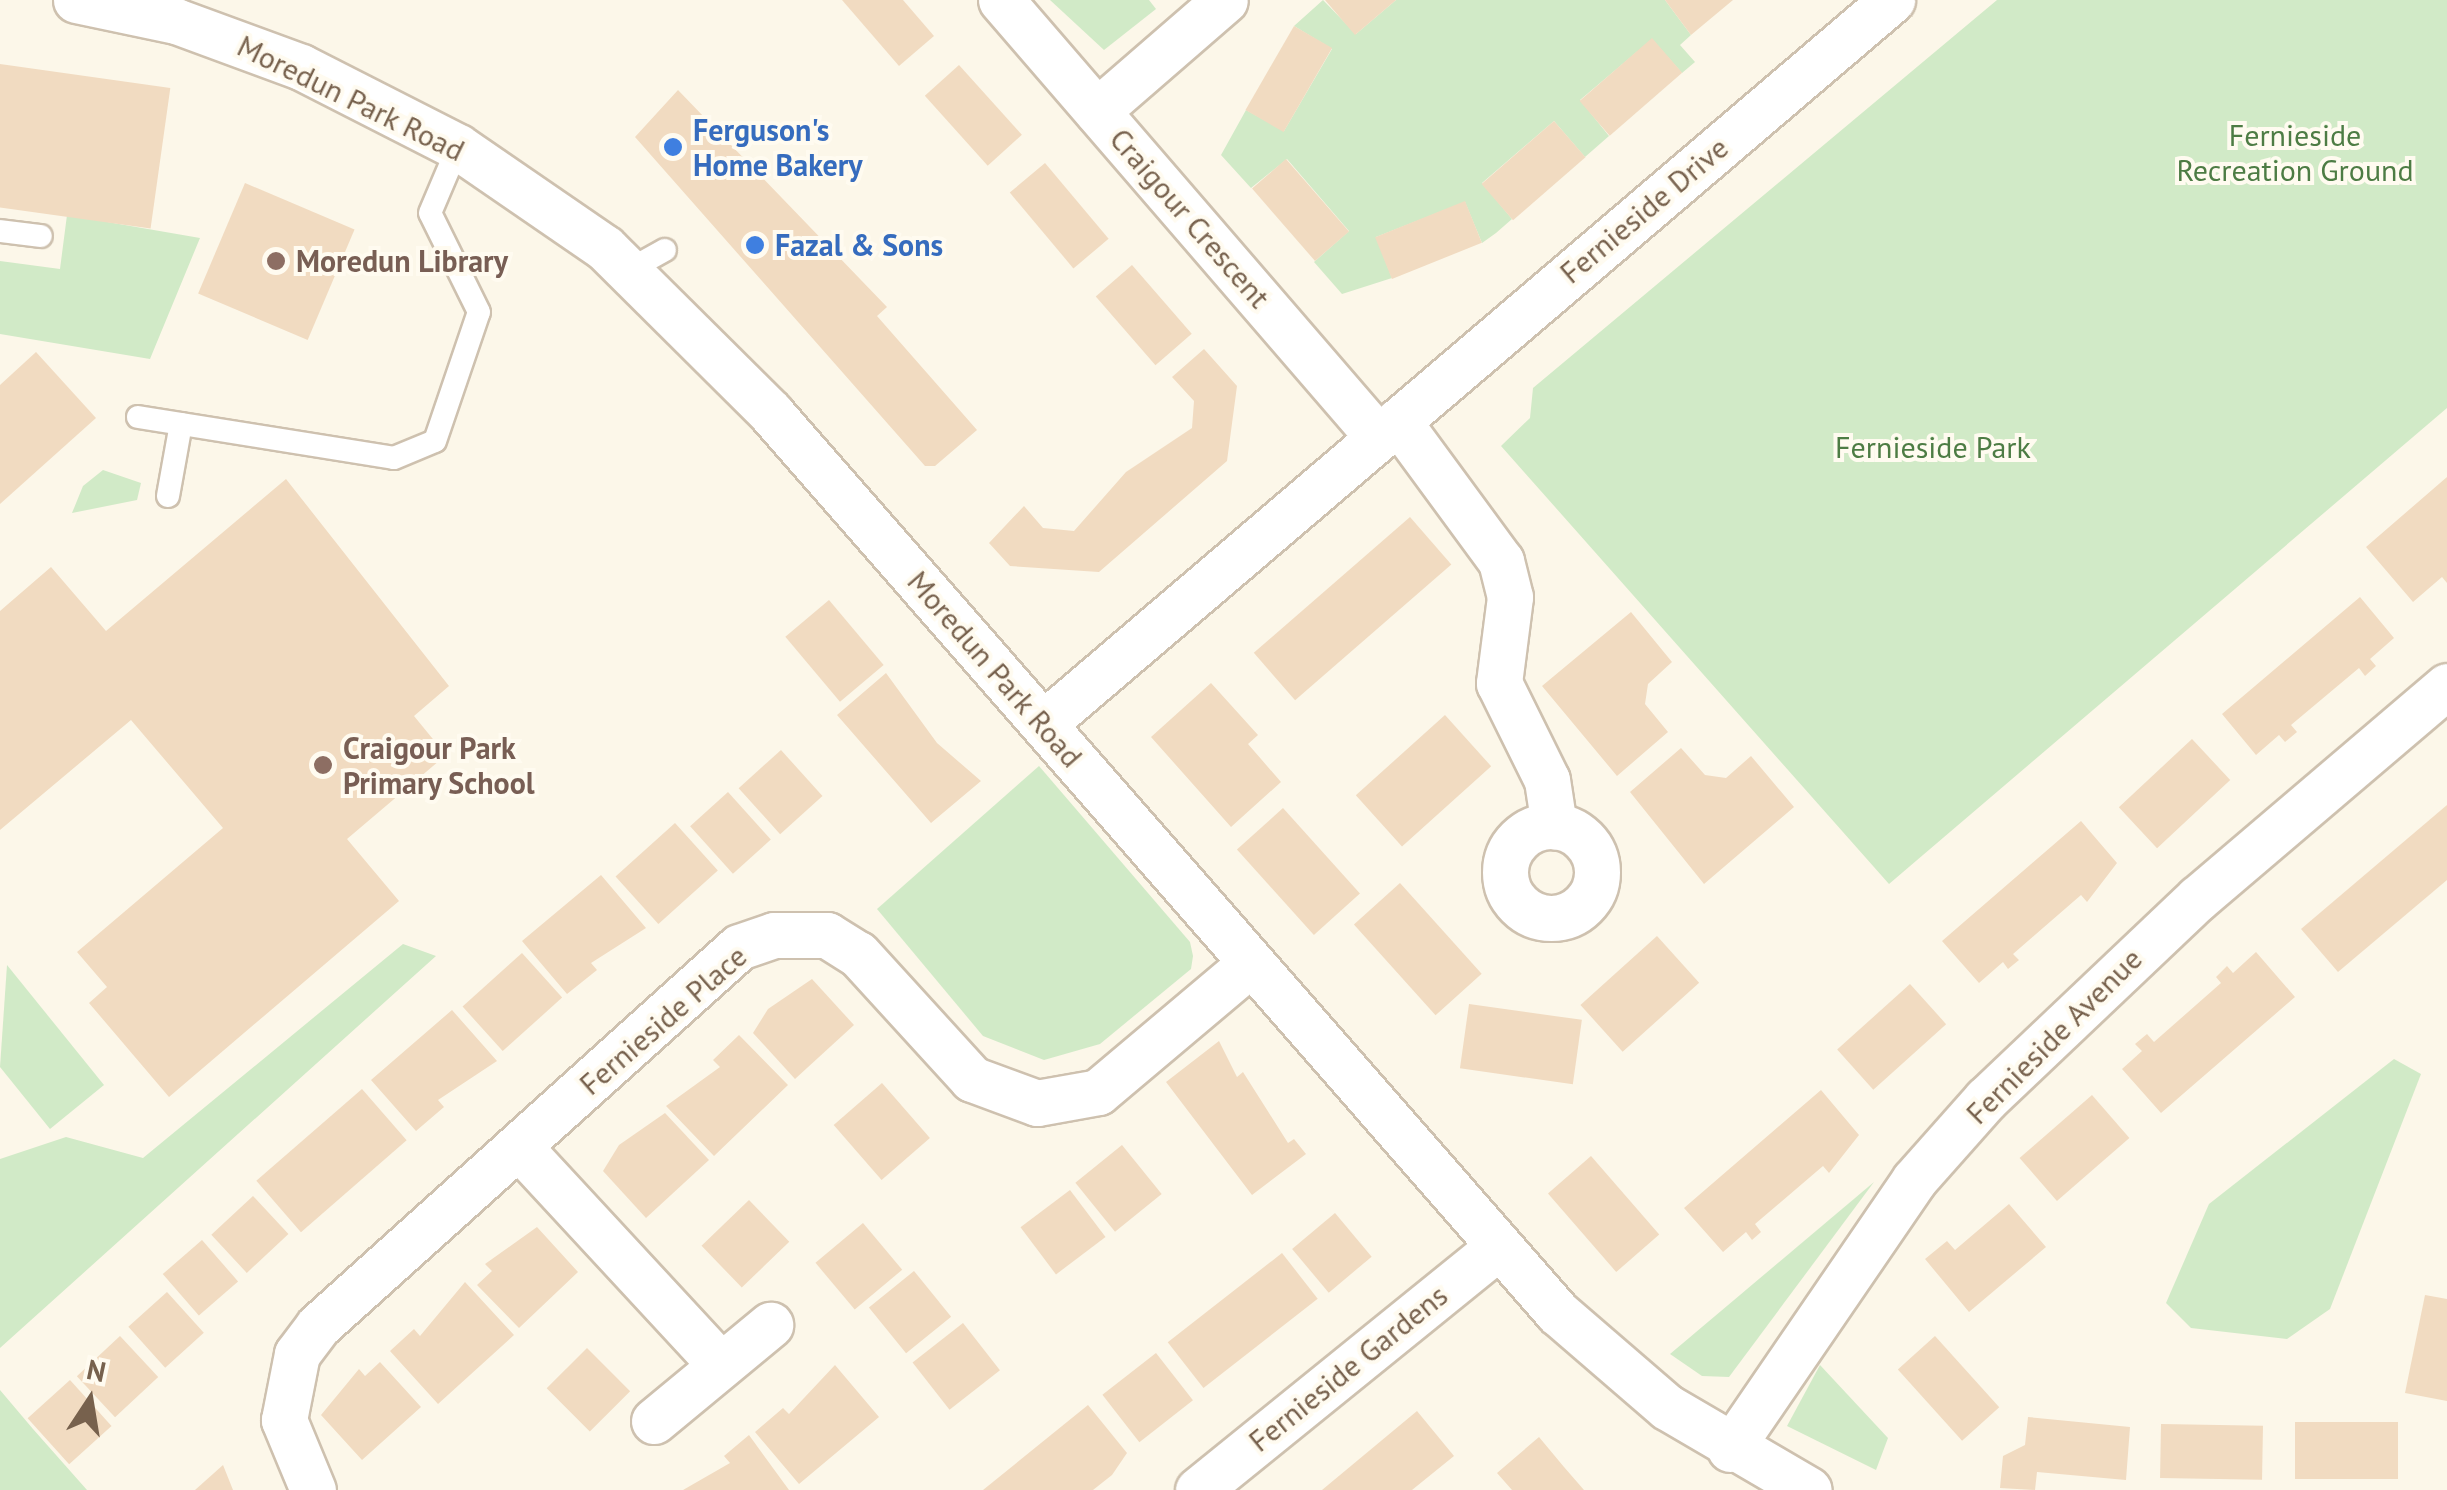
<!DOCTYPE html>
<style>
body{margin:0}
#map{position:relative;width:2447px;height:1490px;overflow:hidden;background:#fcf7e9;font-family:"PT Sans",sans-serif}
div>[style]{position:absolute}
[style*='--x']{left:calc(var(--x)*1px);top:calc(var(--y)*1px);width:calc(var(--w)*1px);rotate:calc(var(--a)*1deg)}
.green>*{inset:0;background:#d1eac7}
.building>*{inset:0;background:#f1dbc1;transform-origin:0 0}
.roads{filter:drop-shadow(2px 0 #cec1af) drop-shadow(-2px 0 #cec1af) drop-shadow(0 2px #cec1af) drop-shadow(0 -2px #cec1af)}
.lane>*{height:22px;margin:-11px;padding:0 11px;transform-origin:11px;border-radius:11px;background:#fff}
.street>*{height:45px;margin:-22.5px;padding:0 22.5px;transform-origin:22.5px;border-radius:22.5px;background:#fff}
.street>.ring{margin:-22.5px;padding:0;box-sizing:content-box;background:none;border:45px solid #fff;border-radius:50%}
.dots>*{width:28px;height:28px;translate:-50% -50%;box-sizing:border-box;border:5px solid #fffbf0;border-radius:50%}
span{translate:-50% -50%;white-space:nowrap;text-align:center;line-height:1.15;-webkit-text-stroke:8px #fffbf0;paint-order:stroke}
.street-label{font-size:30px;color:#77614d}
.shop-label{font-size:30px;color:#366cbe;font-weight:700}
.left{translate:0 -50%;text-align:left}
.park-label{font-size:30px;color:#4d7c44}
.education-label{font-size:30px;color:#785e54;font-weight:700}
.north{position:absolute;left:40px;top:1350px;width:100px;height:100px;-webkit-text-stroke:8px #fffbf0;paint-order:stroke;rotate:12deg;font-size:28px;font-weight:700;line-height:40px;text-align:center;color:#77614d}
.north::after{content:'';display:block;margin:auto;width:35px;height:45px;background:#77614d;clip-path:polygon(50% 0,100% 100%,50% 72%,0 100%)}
</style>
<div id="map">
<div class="green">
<i style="clip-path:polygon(1050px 0,1149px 0,1156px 9px,1104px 50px)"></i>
<i style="clip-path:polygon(1323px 0,1356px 34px,1396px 0,1665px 0,1691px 35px,1680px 45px,1695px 62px,1682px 73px,1652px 39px,1580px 100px,1609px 136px,1585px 157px,1554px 121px,1482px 183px,1512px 219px,1496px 233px,1482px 243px,1465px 202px,1376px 237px,1392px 278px,1342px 294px,1314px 262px,1349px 231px,1287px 159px,1251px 188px,1221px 155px,1246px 110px,1284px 131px,1332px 49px,1294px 26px)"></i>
<i style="clip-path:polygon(1997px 0,2447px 0,2447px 408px,1889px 884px,1501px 446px,1530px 418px,1533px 388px)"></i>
<i style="clip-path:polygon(67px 215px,200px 238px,150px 359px,0 334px,0 261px,60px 269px)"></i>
<i style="clip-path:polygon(103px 470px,141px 483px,137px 500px,72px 513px,83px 486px)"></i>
<i style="clip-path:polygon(1039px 766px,1190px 942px,1193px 956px,1191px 969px,1100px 1044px,1044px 1060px,983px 1036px,877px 909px)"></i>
<i style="clip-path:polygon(403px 944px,436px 956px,0 1348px,0 1159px,66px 1137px,143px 1158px)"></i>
<i style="clip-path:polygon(7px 965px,104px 1085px,50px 1129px,0 1067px)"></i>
<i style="clip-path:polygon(2394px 1059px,2421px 1074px,2330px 1309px,2287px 1339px,2191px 1328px,2166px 1303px,2209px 1204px)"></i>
<i style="clip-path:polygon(1874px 1182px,1729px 1377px,1702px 1376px,1670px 1354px)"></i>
<i style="clip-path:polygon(1820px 1365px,1888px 1438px,1876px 1470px,1787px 1426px)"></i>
<i style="clip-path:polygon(0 1390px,33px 1429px,87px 1490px,0 1490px)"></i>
</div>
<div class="building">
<i style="clip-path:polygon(842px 0,903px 0,934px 36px,899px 66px)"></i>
<i style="clip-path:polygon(1325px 0,1396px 0,1355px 35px)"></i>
<i style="clip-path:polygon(1665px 0,1733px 0,1691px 35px)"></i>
<i style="left:1294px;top:26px;width:44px;height:97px;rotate:30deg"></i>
<i style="left:1652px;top:38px;width:46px;height:96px;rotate:49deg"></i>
<i style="left:0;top:64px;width:172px;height:142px;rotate:8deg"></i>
<i style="left:959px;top:65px;width:94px;height:46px;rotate:48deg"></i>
<i style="clip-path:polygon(678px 90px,887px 307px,877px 316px,977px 430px,935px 466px,925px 466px,635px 137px)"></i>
<i style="left:1554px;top:121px;width:48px;height:96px;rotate:49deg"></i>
<i style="left:1286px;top:159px;width:96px;height:45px;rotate:49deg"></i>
<i style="left:1045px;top:163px;width:99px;height:46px;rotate:50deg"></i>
<i style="left:245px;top:183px;width:119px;height:120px;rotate:23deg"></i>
<i style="left:1465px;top:201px;width:45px;height:97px;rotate:68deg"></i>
<i style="left:1132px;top:265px;width:91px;height:48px;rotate:49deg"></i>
<i style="clip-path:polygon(1204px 349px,1237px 386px,1227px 461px,1099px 572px,1010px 566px,989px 543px,1024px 506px,1043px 528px,1074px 531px,1126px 472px,1192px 428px,1194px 401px,1172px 377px)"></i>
<i style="clip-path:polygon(36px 352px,96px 418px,0 504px,0 385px)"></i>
<i style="clip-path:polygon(2447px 477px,2447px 583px,2442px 577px,2413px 602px,2366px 547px)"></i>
<i style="clip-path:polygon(286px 479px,449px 686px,414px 716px,446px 755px,347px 839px,399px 901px,169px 1097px,89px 1003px,107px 987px,77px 952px,223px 828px,131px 720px,0 830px,0 611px,51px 567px,106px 631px)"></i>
<i style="left:1410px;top:517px;width:63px;height:207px;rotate:49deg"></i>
<i style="clip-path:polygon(2360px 597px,2394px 638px,2370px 659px,2376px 666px,2365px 676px,2359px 668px,2291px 725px,2297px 732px,2285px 742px,2279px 735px,2256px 755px,2222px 714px)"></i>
<i style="left:829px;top:600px;width:85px;height:57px;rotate:50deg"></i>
<i style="clip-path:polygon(1631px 612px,1672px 662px,1648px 684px,1645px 704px,1668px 732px,1617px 776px,1542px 686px)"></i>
<i style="clip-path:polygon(886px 673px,937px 743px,981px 781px,931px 823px,837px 715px)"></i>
<i style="clip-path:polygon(1211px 683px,1258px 735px,1248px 744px,1281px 782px,1231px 827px,1151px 737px)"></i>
<i style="left:1445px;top:715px;width:69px;height:120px;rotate:48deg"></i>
<i style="left:2192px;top:739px;width:56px;height:100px;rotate:47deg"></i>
<i style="clip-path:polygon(1681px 748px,1705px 775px,1726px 778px,1751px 756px,1794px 807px,1704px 884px,1630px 792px)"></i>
<i style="left:781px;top:750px;width:62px;height:57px;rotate:48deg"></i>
<i style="left:728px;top:792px;width:64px;height:51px;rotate:48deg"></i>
<i style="clip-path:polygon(2447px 805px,2447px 880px,2338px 972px,2301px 929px)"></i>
<i style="left:1283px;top:808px;width:115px;height:62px;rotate:48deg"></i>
<i style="clip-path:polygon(2081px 821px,2117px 863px,2087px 902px,2081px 895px,2013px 954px,2019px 960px,2008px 969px,2003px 962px,1979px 983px,1942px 941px)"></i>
<i style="left:675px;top:823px;width:64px;height:80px;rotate:48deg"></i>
<i style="clip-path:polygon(601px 875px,646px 928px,591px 963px,597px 970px,567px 994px,522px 941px)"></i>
<i style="left:1400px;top:883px;width:122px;height:62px;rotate:48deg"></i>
<i style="left:1657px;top:936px;width:63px;height:103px;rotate:48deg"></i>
<i style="clip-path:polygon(2256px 952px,2295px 997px,2161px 1113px,2122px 1069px,2142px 1051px,2135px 1044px,2147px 1034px,2154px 1042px,2221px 983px,2216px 977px,2227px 966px,2233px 973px)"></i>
<i style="left:522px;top:953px;width:60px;height:80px;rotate:48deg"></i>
<i style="clip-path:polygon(812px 979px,854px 1025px,795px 1079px,753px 1033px,768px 1009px)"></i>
<i style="left:1910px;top:984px;width:54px;height:98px;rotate:48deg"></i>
<i style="left:1469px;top:1004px;width:114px;height:65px;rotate:8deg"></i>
<i style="clip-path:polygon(452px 1010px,497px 1061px,438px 1100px,444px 1107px,416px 1131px,371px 1080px)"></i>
<i style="clip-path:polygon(739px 1035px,788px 1085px,714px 1156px,666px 1106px,720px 1067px,713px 1060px)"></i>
<i style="clip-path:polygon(1219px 1041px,1237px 1077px,1243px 1072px,1288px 1143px,1294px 1139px,1306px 1154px,1252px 1195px,1166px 1082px)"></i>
<i style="left:882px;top:1083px;width:73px;height:64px;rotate:49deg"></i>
<i style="left:362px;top:1089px;width:68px;height:140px;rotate:49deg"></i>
<i style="clip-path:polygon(1821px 1090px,1859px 1135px,1829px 1173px,1823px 1166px,1755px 1224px,1761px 1232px,1752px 1240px,1746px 1232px,1723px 1252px,1684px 1208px)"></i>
<i style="left:2092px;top:1095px;width:57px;height:96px;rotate:49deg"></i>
<i style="clip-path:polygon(665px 1113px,709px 1160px,646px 1218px,603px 1171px,619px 1145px)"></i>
<i style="left:1122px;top:1145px;width:63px;height:60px;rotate:51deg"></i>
<i style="left:1591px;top:1156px;width:104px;height:57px;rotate:49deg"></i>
<i style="left:1070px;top:1190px;width:59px;height:62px;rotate:53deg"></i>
<i style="left:253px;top:1196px;width:52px;height:57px;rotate:47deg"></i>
<i style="left:749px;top:1200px;width:58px;height:66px;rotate:46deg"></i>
<i style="clip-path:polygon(2009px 1204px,2046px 1247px,1969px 1312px,1925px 1259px,1947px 1241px,1955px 1250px)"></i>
<i style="left:1335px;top:1213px;width:57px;height:56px;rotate:50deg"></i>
<i style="left:863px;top:1223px;width:61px;height:62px;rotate:50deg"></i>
<i style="clip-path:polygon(537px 1227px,578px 1272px,519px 1328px,477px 1285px,492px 1271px,485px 1264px)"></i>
<i style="left:202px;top:1240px;width:55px;height:52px;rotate:49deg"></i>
<i style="left:1282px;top:1253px;width:58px;height:145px;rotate:52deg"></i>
<i style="left:914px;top:1271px;width:59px;height:58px;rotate:51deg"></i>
<i style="clip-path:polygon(465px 1282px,514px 1335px,438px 1404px,390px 1351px,414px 1329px,420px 1336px)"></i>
<i style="left:167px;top:1292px;width:55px;height:52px;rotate:48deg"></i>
<i style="clip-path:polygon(2425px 1295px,2447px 1299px,2447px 1401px,2405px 1393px)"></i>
<i style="left:963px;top:1323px;width:60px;height:64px;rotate:52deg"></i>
<i style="left:120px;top:1336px;width:56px;height:59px;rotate:47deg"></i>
<i style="left:1935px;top:1336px;width:96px;height:50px;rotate:48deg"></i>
<i style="left:587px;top:1348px;width:61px;height:57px;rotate:45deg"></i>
<i style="left:1156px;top:1353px;width:60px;height:68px;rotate:52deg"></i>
<i style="clip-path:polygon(380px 1362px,421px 1407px,362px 1460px,321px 1415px,359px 1369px,365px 1376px)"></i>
<i style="clip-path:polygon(835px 1365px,879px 1417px,799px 1484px,755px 1432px,783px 1408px,789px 1414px)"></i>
<i style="left:70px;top:1380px;width:62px;height:57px;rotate:48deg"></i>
<i style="clip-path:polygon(1088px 1405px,1127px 1453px,1112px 1475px,1093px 1490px,983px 1490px)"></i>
<i style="clip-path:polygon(1417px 1411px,1454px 1456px,1412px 1490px,1322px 1490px)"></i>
<i style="clip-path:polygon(2028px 1417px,2130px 1427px,2126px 1480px,2037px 1472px,2035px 1490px,2000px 1488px,2003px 1456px,2025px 1445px)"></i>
<i style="left:2295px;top:1422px;width:103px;height:57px"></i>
<i style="left:2161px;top:1424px;width:102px;height:54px;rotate:1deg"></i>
<i style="clip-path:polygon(749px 1435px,789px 1490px,683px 1490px,730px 1463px,724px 1456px)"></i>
<i style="clip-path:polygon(1539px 1437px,1564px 1467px,1584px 1490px,1512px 1490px,1497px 1473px)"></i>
<i style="clip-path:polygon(223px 1465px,233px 1490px,195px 1490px)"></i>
</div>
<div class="roads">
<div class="lane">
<i style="--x:0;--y:231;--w:41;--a:7"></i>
<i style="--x:629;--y:270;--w:41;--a:-29.1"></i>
<i style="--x:138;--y:417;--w:259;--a:9.1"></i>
<i style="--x:394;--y:458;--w:44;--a:-22.5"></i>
<i style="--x:435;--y:441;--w:136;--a:-71.2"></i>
<i style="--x:479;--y:312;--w:110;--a:-116.3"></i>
<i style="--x:430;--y:213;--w:72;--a:-67"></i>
<i style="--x:168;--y:496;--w:73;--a:-79.8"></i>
</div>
<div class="street">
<i style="--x:76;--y:0;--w:102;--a:11.9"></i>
<i style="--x:176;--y:21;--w:133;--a:20.2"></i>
<i style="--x:301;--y:67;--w:176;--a:27"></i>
<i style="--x:458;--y:147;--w:178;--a:34.5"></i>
<i style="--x:605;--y:248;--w:233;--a:44.8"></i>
<i style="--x:770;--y:412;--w:1197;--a:48.83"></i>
<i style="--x:1558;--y:1313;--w:144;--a:40.8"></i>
<i style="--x:1667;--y:1407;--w:164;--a:30.3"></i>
<i style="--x:1001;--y:0;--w:577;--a:49.22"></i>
<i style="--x:1097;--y:111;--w:169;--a:-40.9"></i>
<i style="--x:1398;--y:421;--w:174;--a:53.7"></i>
<i style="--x:1501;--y:561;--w:37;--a:76"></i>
<i style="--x:1510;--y:597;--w:87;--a:97.3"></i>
<i style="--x:1499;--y:683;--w:108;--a:63.7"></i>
<i style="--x:1547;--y:780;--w:47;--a:81.3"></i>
<i style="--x:1043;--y:724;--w:1116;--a:-40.46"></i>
<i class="ring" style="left:1505px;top:826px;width:47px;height:47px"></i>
<i style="--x:519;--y:1147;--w:297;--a:47.2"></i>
<i style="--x:654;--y:1421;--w:151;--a:-39.6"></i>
<i style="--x:1730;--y:1449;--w:326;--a:-55.6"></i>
<i style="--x:1914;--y:1180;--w:108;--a:-48.4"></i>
<i style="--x:1986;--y:1099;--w:292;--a:-43.5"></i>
<i style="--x:2198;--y:898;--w:327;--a:-40.4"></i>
<i style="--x:313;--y:1490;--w:76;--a:-112.5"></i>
<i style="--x:284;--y:1420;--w:67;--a:-78.9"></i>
<i style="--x:297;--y:1354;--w:35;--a:-53"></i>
<i style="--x:318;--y:1326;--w:566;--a:-41.99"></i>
<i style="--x:739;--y:947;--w:37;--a:-19"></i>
<i style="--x:774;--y:935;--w:53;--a:0"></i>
<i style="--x:827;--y:935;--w:36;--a:32"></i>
<i style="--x:858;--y:954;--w:169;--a:47.6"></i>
<i style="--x:972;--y:1079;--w:69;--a:20.3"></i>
<i style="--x:1037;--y:1103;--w:62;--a:-10.2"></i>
<i style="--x:1098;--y:1092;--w:199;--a:-40.1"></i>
<i style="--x:1198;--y:1490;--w:386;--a:-39"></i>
</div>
</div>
<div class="dots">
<i style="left:673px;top:147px;background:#3f7fe0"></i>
<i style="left:755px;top:245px;background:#3f7fe0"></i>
<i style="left:276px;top:261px;background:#8d6e63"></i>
<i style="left:323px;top:765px;background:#8d6e63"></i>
</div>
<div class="street-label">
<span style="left:351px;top:98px;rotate:26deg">Moredun Park Road</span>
<span style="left:1644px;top:210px;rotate:-40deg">Fernieside Drive</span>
<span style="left:1190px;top:218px;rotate:49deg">Craigour Crescent</span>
<span style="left:995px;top:669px;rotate:49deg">Moredun Park Road</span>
<span style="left:663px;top:1020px;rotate:-41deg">Fernieside Place</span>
<span style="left:2054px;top:1036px;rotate:-45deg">Fernieside Avenue</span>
<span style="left:1348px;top:1368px;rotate:-39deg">Fernieside Gardens</span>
</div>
<div class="shop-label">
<span class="left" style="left:693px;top:147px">Ferguson's<br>Home Bakery</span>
<span class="left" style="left:775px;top:245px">Fazal &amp; Sons</span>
</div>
<div class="park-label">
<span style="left:2295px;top:152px">Fernieside<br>Recreation Ground</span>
<span style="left:1933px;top:447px">Fernieside Park</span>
</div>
<div class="education-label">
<span class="left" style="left:296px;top:261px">Moredun Library</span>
<span class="left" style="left:343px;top:765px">Craigour Park<br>Primary School</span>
</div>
<div class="north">N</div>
</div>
